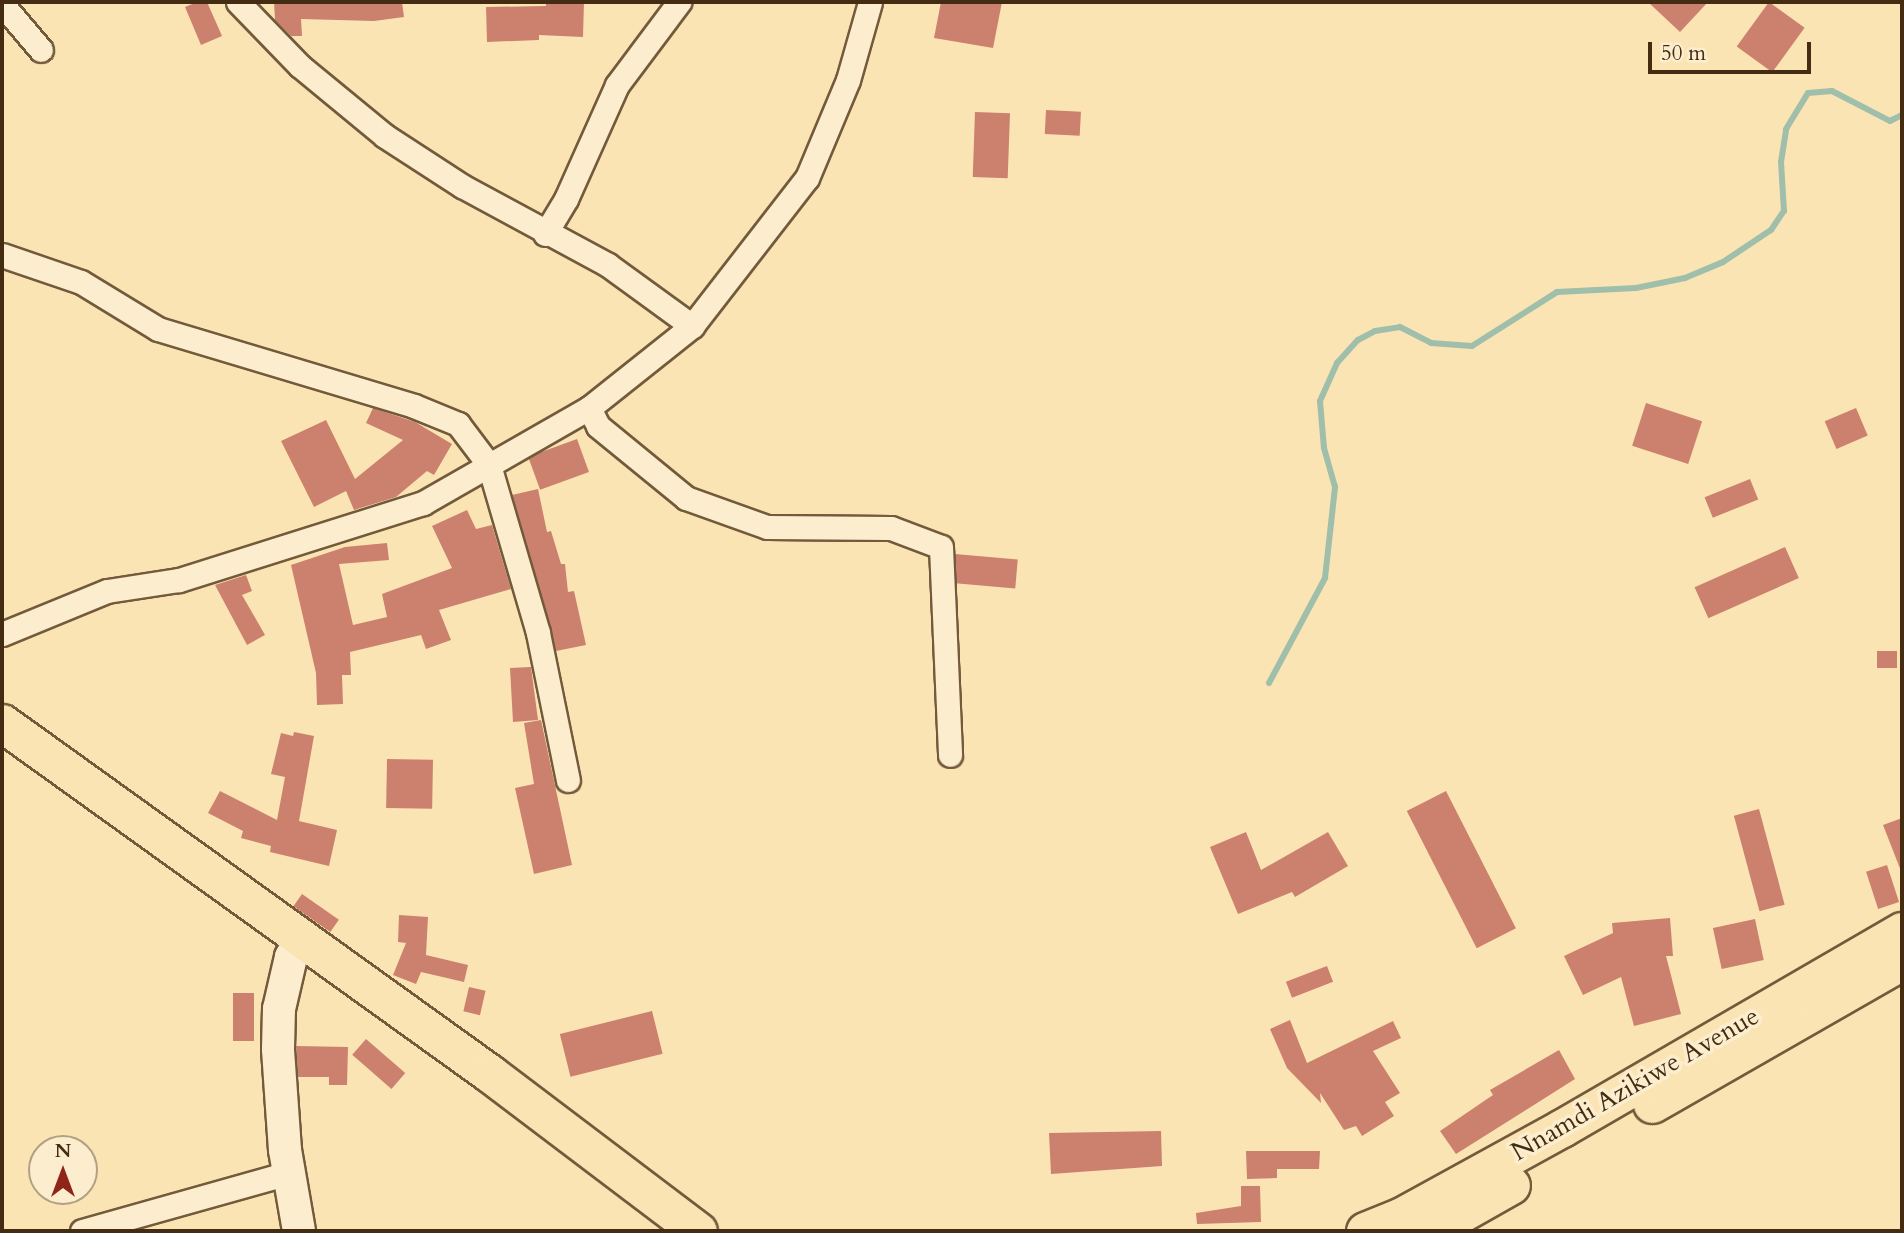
<!DOCTYPE html>
<style>
body{margin:0}
#map{position:relative;width:1904px;height:1233px;overflow:hidden;background:#fbe4b4;font-family:Cardo,serif}
div>[style]{position:absolute}
[style*='--x']{left:calc(var(--x)*1px);top:calc(var(--y)*1px);width:calc(var(--w)*1px);rotate:calc(var(--a)*1deg)}
.stream>*{height:6px;margin:-3px;padding:0 3px;transform-origin:3px;border-radius:3px;background:#9fbfab}
.building>*{inset:0;background:#cc806e;transform-origin:0 0}
.roads{filter:drop-shadow(2px 0 #725a3b) drop-shadow(-2px 0 #725a3b) drop-shadow(0 2px #725a3b) drop-shadow(0 -2px #725a3b)}
.street>*{height:23px;margin:-11.5px;padding:0 11.5px;transform-origin:11.5px;border-radius:11.5px;background:#fcedce}
.secondary>*{height:32px;margin:-16px;padding:0 16px;transform-origin:16px;border-radius:16px;background:#fcedce}
.primary>*{height:37px;margin:-18.5px;padding:0 18.5px;transform-origin:18.5px;border-radius:18.5px;background:#fbe4b4}
span{translate:-50% -50%;white-space:nowrap;text-align:center;line-height:1.15;-webkit-text-stroke:7px #fcedce;paint-order:stroke}
.street-label{font-size:26px;color:#442c13}
.frame{position:absolute;inset:0;border:4px solid #442c13;pointer-events:none}
.north{position:absolute;left:28px;top:1135px;width:70px;height:70px;box-sizing:border-box;background:#fcedce;border:2px solid #b2a083;border-radius:50%;rotate:0deg;font-size:19px;font-weight:700;line-height:28px;text-align:center;color:#442c13}
.north::after{content:'';display:block;margin:auto;width:24px;height:32px;background:#8f2418;clip-path:polygon(50% 0,100% 100%,50% 72%,0 100%)}
.scale{position:absolute;left:1648px;top:42px;width:163px;height:32px;box-sizing:border-box;border:4px solid #442c13;border-top:0;padding-left:9px;font-size:21px;line-height:24px;white-space:nowrap;color:#442c13;-webkit-text-stroke:5px #fcedce;paint-order:stroke}
</style>
<div id="map">
<div class="stream">
<i style="--x:1269;--y:683;--w:119;--a:-61.9"></i>
<i style="--x:1325;--y:578;--w:92;--a:-83.7"></i>
<i style="--x:1335;--y:487;--w:41;--a:-105.8"></i>
<i style="--x:1324;--y:448;--w:47;--a:-94.9"></i>
<i style="--x:1320;--y:401;--w:42;--a:-65.9"></i>
<i style="--x:1337;--y:363;--w:31;--a:-48"></i>
<i style="--x:1358;--y:340;--w:19;--a:-28"></i>
<i style="--x:1375;--y:331;--w:25;--a:-9"></i>
<i style="--x:1400;--y:327;--w:35;--a:27"></i>
<i style="--x:1431;--y:343;--w:41;--a:4.2"></i>
<i style="--x:1472;--y:346;--w:101;--a:-32.4"></i>
<i style="--x:1557;--y:292;--w:79;--a:-2.9"></i>
<i style="--x:1636;--y:288;--w:50;--a:-11.5"></i>
<i style="--x:1685;--y:278;--w:41;--a:-22.8"></i>
<i style="--x:1723;--y:262;--w:58;--a:-33.7"></i>
<i style="--x:1771;--y:230;--w:23;--a:-56"></i>
<i style="--x:1784;--y:211;--w:49;--a:-93.5"></i>
<i style="--x:1781;--y:162;--w:33;--a:-81"></i>
<i style="--x:1786;--y:129;--w:42;--a:-58.6"></i>
<i style="--x:1808;--y:93;--w:24;--a:-5"></i>
<i style="--x:1832;--y:91;--w:65;--a:27.3"></i>
<i style="--x:1890;--y:121;--w:13;--a:-27"></i>
</div>
<div class="building">
<i style="clip-path:polygon(197px 2px,207px 2px,222px 36px,201px 45px,185px 7px)"></i>
<i style="clip-path:polygon(274px 2px,402px 2px,404px 17px,374px 21px,301px 19px,302px 36px,291px 36px,275px 20px)"></i>
<i style="clip-path:polygon(546px 2px,584px 2px,583px 37px,539px 35px,539px 40px,487px 42px,486px 7px,546px 6px)"></i>
<i style="clip-path:polygon(941px 2px,1002px 2px,993px 48px,934px 38px)"></i>
<i style="clip-path:polygon(1648px 2px,1708px 2px,1680px 32px)"></i>
<i style="left:1769px;top:2px;width:44px;height:55px;rotate:36deg"></i>
<i style="left:1046px;top:110px;width:35px;height:24px;rotate:3deg"></i>
<i style="left:975px;top:112px;width:35px;height:65px;rotate:2deg"></i>
<i style="left:1646px;top:403px;width:59px;height:45px;rotate:18deg"></i>
<i style="clip-path:polygon(373px 408px,415px 422px,452px 444px,434px 475px,427px 471px,396px 497px,354px 510px,346px 491px,314px 507px,281px 441px,326px 420px,355px 479px,403px 440px,366px 423px)"></i>
<i style="left:1856px;top:408px;width:30px;height:34px;rotate:67deg"></i>
<i style="left:577px;top:439px;width:35px;height:52px;rotate:70deg"></i>
<i style="left:1750px;top:479px;width:22px;height:49px;rotate:68deg"></i>
<i style="clip-path:polygon(538px 489px,547px 532px,551px 531px,561px 564px,565px 564px,568px 592px,574px 591px,586px 645px,556px 651px,512px 495px)"></i>
<i style="clip-path:polygon(467px 510px,476px 529px,492px 525px,511px 589px,439px 610px,451px 640px,426px 649px,421px 635px,350px 652px,351px 675px,342px 675px,343px 704px,317px 705px,316px 673px,291px 565px,345px 547px,387px 543px,389px 560px,339px 564px,353px 625px,387px 617px,382px 594px,452px 568px,432px 526px)"></i>
<i style="left:1785px;top:547px;width:34px;height:99px;rotate:66deg"></i>
<i style="left:955px;top:554px;width:63px;height:29px;rotate:5deg"></i>
<i style="clip-path:polygon(246px 575px,252px 591px,242px 595px,265px 635px,247px 645px,215px 585px)"></i>
<i style="left:1877px;top:651px;width:20px;height:17px"></i>
<i style="clip-path:polygon(531px 667px,538px 720px,513px 722px,510px 668px)"></i>
<i style="clip-path:polygon(541px 720px,572px 865px,534px 874px,515px 788px,534px 784px,524px 723px)"></i>
<i style="clip-path:polygon(294px 732px,314px 736px,299px 821px,337px 830px,329px 866px,270px 852px,271px 846px,241px 838px,243px 831px,208px 813px,220px 791px,277px 820px,285px 777px,271px 774px,281px 733px,293px 736px)"></i>
<i style="left:387px;top:759px;width:46px;height:49px;rotate:1deg"></i>
<i style="left:1446px;top:791px;width:154px;height:44px;rotate:63deg"></i>
<i style="left:1759px;top:809px;width:99px;height:26px;rotate:75deg"></i>
<i style="clip-path:polygon(1902px 818px,1902px 871px,1901px 871px,1883px 825px)"></i>
<i style="clip-path:polygon(1246px 832px,1261px 870px,1328px 832px,1348px 866px,1295px 897px,1292px 892px,1238px 914px,1210px 847px)"></i>
<i style="left:1887px;top:865px;width:39px;height:22px;rotate:72deg"></i>
<i style="left:302px;top:894px;width:45px;height:15px;rotate:35deg"></i>
<i style="clip-path:polygon(399px 915px,428px 917px,426px 955px,468px 965px,464px 982px,421px 972px,416px 984px,393px 975px,406px 943px,398px 942px)"></i>
<i style="clip-path:polygon(1670px 918px,1673px 956px,1666px 956px,1681px 1014px,1634px 1026px,1621px 977px,1583px 995px,1564px 956px,1613px 933px,1612px 923px)"></i>
<i style="left:1755px;top:919px;width:42px;height:43px;rotate:78deg"></i>
<i style="left:1327px;top:966px;width:17px;height:44px;rotate:69deg"></i>
<i style="left:469px;top:987px;width:17px;height:25px;rotate:13deg"></i>
<i style="left:233px;top:993px;width:21px;height:48px"></i>
<i style="left:652px;top:1011px;width:44px;height:95px;rotate:76deg"></i>
<i style="clip-path:polygon(1290px 1020px,1307px 1063px,1393px 1021px,1401px 1038px,1373px 1051px,1400px 1093px,1385px 1102px,1394px 1116px,1362px 1136px,1356px 1126px,1344px 1130px,1320px 1093px,1321px 1103px,1287px 1068px,1270px 1029px)"></i>
<i style="left:366px;top:1039px;width:52px;height:21px;rotate:41deg"></i>
<i style="clip-path:polygon(296px 1046px,348px 1047px,347px 1085px,329px 1085px,329px 1077px,298px 1077px)"></i>
<i style="clip-path:polygon(1559px 1050px,1575px 1079px,1456px 1154px,1440px 1131px,1493px 1095px,1490px 1090px)"></i>
<i style="clip-path:polygon(1161px 1131px,1162px 1166px,1051px 1174px,1049px 1133px)"></i>
<i style="clip-path:polygon(1246px 1151px,1320px 1151px,1319px 1169px,1277px 1169px,1277px 1178px,1247px 1179px)"></i>
<i style="clip-path:polygon(1241px 1186px,1260px 1186px,1261px 1222px,1197px 1224px,1196px 1213px,1241px 1206px)"></i>
</div>
<div class="roads">
<div class="street">
<i style="--x:238;--y:2;--w:89;--a:45.9"></i>
<i style="--x:300;--y:66;--w:110;--a:39.5"></i>
<i style="--x:385;--y:136;--w:92;--a:33"></i>
<i style="--x:462;--y:186;--w:166;--a:28.4"></i>
<i style="--x:608;--y:265;--w:104;--a:36"></i>
<i style="--x:2;--y:4;--w:60;--a:49.7"></i>
<i style="--x:545;--y:234;--w:41;--a:-59"></i>
<i style="--x:566;--y:199;--w:125;--a:-65.9"></i>
<i style="--x:617;--y:85;--w:104;--a:-53.2"></i>
<i style="--x:2;--y:255;--w:83;--a:18.9"></i>
<i style="--x:81;--y:282;--w:90;--a:31.4"></i>
<i style="--x:158;--y:329;--w:267;--a:16.7"></i>
<i style="--x:414;--y:406;--w:48;--a:22.2"></i>
<i style="--x:458;--y:424;--w:51;--a:52.9"></i>
<i style="--x:489;--y:465;--w:175;--a:73.7"></i>
<i style="--x:538;--y:633;--w:150;--a:78.5"></i>
<i style="--x:589;--y:408;--w:20;--a:63"></i>
<i style="--x:598;--y:426;--w:114;--a:39.3"></i>
<i style="--x:686;--y:498;--w:86;--a:19.7"></i>
<i style="--x:767;--y:527;--w:124;--a:0.5"></i>
<i style="--x:891;--y:528;--w:53;--a:20.8"></i>
<i style="--x:941;--y:547;--w:208;--a:87.5"></i>
<i style="--x:2;--y:634;--w:113;--a:-22.3"></i>
<i style="--x:107;--y:591;--w:73;--a:-8.7"></i>
<i style="--x:179;--y:580;--w:256;--a:-17.5"></i>
<i style="--x:423;--y:503;--w:191;--a:-29.8"></i>
<i style="--x:589;--y:408;--w:132;--a:-38.5"></i>
<i style="--x:692;--y:326;--w:187;--a:-52.2"></i>
<i style="--x:807;--y:178;--w:106;--a:-67.3"></i>
<i style="--x:848;--y:80;--w:81;--a:-74.2"></i>
<i style="--x:82;--y:1231;--w:215;--a:-15.7"></i>
</div>
<div class="secondary">
<i style="--x:299;--y:1231;--w:82;--a:-99.8"></i>
<i style="--x:285;--y:1150;--w:101;--a:-94"></i>
<i style="--x:278;--y:1049;--w:40;--a:-88.6"></i>
<i style="--x:279;--y:1009;--w:53;--a:-77"></i>
<i style="--x:291;--y:957;--w:22;--a:-60"></i>
</div>
<div class="primary">
<i style="--x:2;--y:723;--w:600;--a:35.7"></i>
<i style="--x:489;--y:1073;--w:262;--a:37.1"></i>
<i style="--x:1652;--y:1104;--w:288;--a:-29.8"></i>
<i style="--x:1365;--y:1231;--w:38;--a:-22"></i>
<i style="--x:1400;--y:1217;--w:185;--a:-28.8"></i>
<i style="--x:1562;--y:1128;--w:393;--a:-30.1"></i>
<i style="--x:1430;--y:1231;--w:93;--a:-29.6"></i>
</div>
</div>
<div class="street-label">
<span style="left:1635px;top:1084px;rotate:-30deg">Nnamdi Azikiwe Avenue</span>
</div>
<div class="frame"></div>
<div class="north">N</div>
<div class="scale">50 m</div>
</div>
